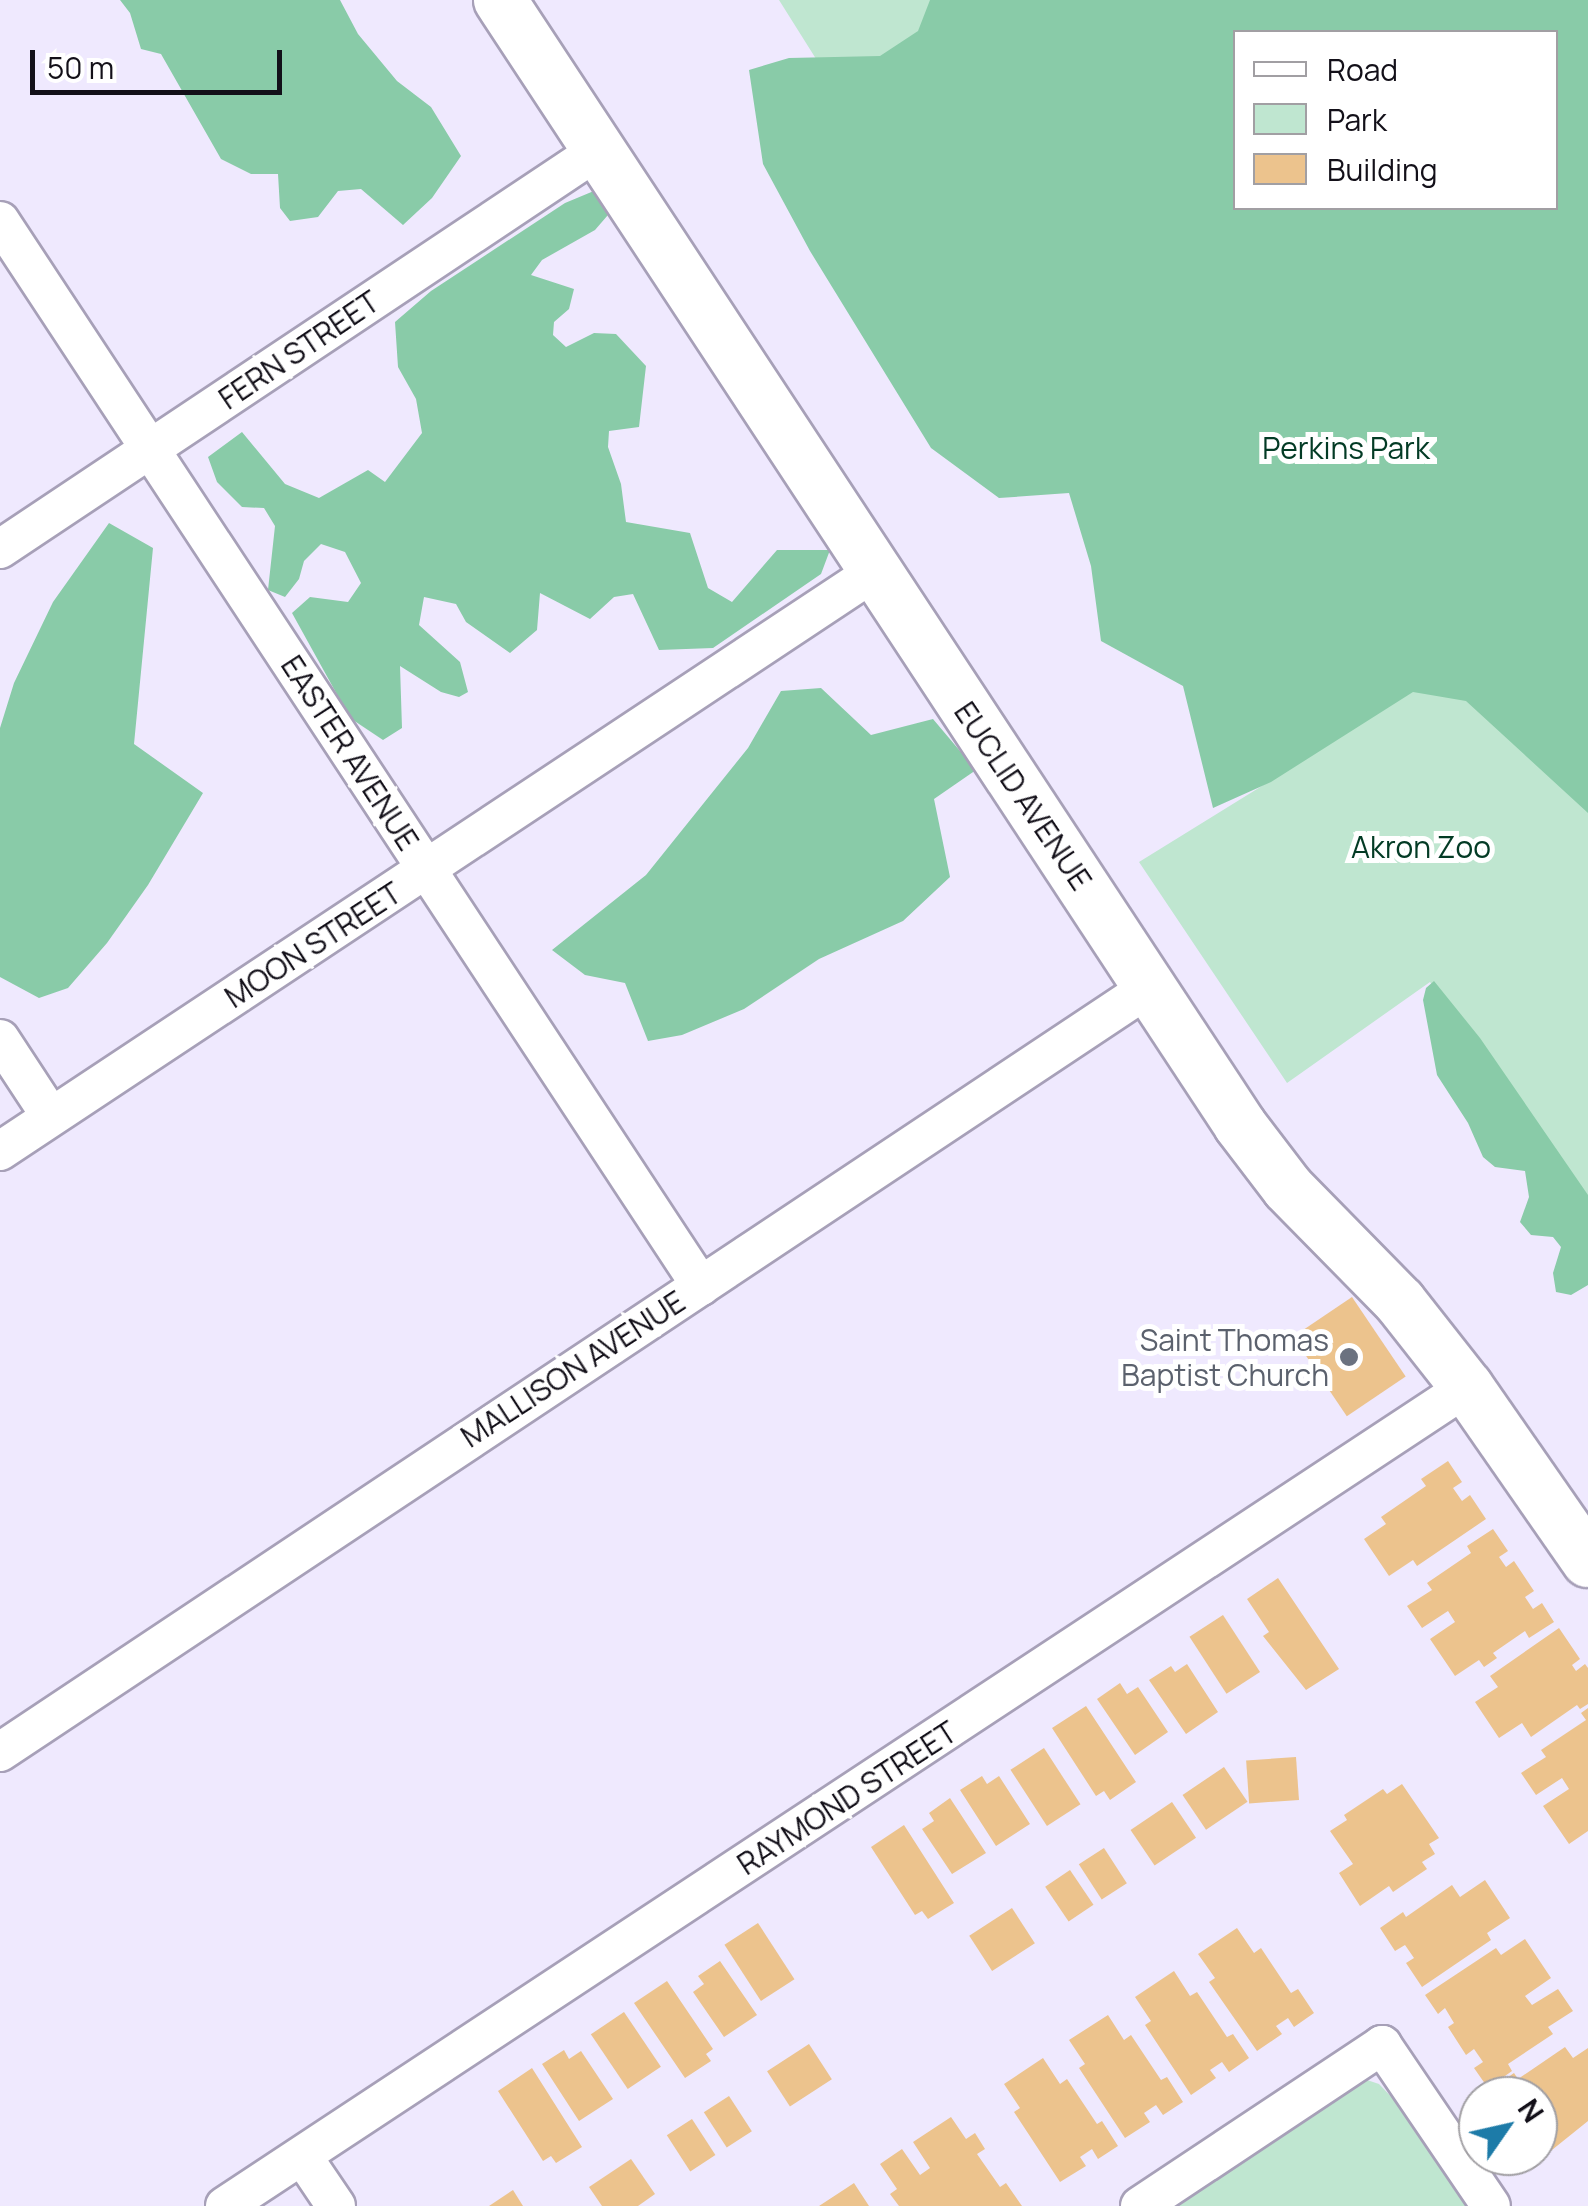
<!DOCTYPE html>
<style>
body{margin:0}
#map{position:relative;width:1588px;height:2206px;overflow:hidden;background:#efe9fe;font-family:Manrope,sans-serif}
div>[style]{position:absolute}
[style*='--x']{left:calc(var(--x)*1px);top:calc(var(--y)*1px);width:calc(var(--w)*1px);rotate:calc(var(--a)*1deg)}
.green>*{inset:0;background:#bfe6d0}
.forest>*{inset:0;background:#89cba8}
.building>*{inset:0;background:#ecc38d;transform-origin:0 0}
.roads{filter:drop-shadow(2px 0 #a7a0b8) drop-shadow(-2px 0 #a7a0b8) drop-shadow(0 2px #a7a0b8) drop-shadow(0 -2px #a7a0b8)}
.street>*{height:38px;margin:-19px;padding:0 19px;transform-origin:19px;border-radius:19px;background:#fff}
.secondary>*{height:52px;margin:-26px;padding:0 26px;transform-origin:26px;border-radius:26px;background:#fff}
.dots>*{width:28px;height:28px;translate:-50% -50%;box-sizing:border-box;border:5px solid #fff;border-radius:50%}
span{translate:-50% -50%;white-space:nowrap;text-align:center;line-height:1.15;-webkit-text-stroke:10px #fff;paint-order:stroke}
.street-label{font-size:30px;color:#131019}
.park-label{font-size:30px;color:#033b25}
.worship-label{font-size:30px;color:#5b616d}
.right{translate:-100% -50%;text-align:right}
.legend{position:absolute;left:1233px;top:30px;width:325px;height:180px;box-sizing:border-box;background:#fff;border:2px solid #a19fa3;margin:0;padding:12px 18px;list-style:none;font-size:30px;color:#131019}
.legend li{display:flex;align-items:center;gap:20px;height:50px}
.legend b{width:50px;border:2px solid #a19fa3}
.north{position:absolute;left:1458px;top:2076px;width:100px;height:100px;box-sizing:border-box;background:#fff;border:2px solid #a19fa3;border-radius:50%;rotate:56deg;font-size:28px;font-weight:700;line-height:40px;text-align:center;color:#131019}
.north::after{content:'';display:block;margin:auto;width:35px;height:45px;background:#1d7ba8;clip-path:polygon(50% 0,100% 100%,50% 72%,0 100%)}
.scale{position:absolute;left:30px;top:50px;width:252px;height:45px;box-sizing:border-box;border:5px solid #131019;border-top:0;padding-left:12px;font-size:30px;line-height:35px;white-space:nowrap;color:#131019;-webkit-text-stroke:8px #fff;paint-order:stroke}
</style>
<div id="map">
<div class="green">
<i style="clip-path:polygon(evenodd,779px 0,1588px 0,1588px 1211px,1430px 982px,1287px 1083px,1139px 862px,1270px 781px,779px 0,1236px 32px,1556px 32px,1556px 208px,1236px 208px,1236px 32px)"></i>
<i style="clip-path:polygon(1367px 2080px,1379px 2084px,1402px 2108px,1470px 2206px,1171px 2206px)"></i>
</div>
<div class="forest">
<i style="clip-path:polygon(120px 0,340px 0,358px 34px,397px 81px,431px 107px,461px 156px,432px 198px,403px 225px,361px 189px,338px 191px,318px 217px,290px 221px,280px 208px,278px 174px,251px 174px,221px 159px,161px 54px,141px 49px,130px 13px)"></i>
<i style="clip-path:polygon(evenodd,930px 0,1588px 0,1588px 813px,1466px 701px,1413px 692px,1271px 782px,1213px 808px,1183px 686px,1101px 641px,1091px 566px,1069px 493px,999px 498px,931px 448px,810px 251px,763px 164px,749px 70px,789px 58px,880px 56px,918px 31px,930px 0,1236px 32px,1556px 32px,1556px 208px,1236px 208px,1236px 32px)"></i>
<i style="clip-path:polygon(601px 188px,614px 208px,595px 230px,542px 260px,531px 275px,574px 289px,569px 309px,554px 322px,553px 335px,566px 347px,594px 333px,616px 334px,646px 366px,639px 427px,609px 431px,608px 447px,621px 484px,626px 522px,690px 533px,708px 588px,732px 602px,777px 550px,830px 550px,821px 574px,713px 648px,659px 650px,633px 594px,614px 597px,590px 619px,540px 593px,537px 630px,510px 653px,466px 622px,456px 604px,424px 597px,419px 625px,460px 662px,468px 692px,459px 697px,441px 692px,400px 666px,402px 728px,383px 740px,350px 718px,292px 613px,310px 597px,348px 602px,361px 583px,345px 552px,321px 544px,304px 561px,299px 579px,285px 597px,268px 590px,275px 526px,264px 508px,242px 507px,217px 482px,208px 457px,242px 432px,285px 484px,319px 498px,368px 470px,385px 482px,422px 433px,416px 399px,398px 367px,395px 322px,431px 291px,565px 203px)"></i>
<i style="clip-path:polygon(109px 523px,153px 548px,134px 744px,203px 793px,148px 885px,107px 943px,68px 988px,39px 998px,0 977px,0 728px,14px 683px,53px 602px)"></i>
<i style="clip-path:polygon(821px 688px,871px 735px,933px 719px,976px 770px,934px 799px,950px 877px,903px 921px,819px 959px,744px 1009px,682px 1035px,648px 1041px,625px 983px,585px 975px,552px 950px,646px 875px,748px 748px,781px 691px)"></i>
<i style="clip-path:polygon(1434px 981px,1480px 1038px,1588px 1195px,1588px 1285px,1571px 1295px,1556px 1292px,1553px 1273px,1561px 1247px,1553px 1237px,1531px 1235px,1520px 1222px,1529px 1197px,1525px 1171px,1495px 1167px,1483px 1157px,1468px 1123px,1437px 1075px,1423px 1000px,1426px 988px)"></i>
</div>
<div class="building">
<i style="left:1352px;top:1297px;width:96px;height:71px;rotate:56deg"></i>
<i style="clip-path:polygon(1448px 1461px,1462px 1482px,1453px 1488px,1462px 1501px,1470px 1495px,1486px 1519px,1417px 1566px,1413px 1560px,1389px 1576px,1364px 1539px,1386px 1524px,1381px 1517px,1426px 1486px,1421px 1479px)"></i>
<i style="clip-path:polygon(1493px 1529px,1508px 1551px,1499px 1557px,1506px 1567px,1514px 1561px,1534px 1591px,1525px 1597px,1533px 1609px,1542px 1603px,1554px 1622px,1529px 1638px,1525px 1631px,1493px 1653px,1497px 1658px,1484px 1667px,1479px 1660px,1455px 1676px,1430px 1639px,1455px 1622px,1448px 1611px,1422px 1628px,1407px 1606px,1432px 1590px,1427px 1583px,1471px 1553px,1467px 1546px)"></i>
<i style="clip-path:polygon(1278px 1578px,1339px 1669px,1306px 1690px,1263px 1636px,1269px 1632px,1247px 1599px)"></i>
<i style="left:1223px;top:1615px;width:68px;height:40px;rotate:57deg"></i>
<i style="clip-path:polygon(1559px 1628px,1580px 1659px,1572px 1665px,1576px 1671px,1585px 1664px,1588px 1668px,1588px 1704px,1580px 1709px,1577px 1705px,1531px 1737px,1522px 1723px,1499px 1738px,1475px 1702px,1498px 1687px,1490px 1676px)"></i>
<i style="clip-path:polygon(1187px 1664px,1218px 1712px,1186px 1734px,1149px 1680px,1171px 1666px,1175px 1672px)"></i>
<i style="clip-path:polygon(1120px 1683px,1127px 1694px,1138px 1687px,1168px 1732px,1135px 1755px,1097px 1699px)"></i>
<i style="clip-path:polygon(1086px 1706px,1136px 1782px,1110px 1800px,1104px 1791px,1096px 1796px,1052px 1728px)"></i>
<i style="clip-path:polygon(1588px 1708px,1588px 1831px,1569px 1844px,1543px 1806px,1569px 1789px,1562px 1778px,1536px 1795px,1521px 1773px,1546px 1757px,1541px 1750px,1586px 1720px,1581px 1713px)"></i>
<i style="left:1044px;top:1748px;width:67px;height:40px;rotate:57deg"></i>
<i style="left:1296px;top:1757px;width:43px;height:50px;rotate:86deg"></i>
<i style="left:1224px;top:1767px;width:42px;height:50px;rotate:56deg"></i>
<i style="clip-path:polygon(982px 1776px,987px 1784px,999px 1776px,1030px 1824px,996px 1846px,960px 1790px)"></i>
<i style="clip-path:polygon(1402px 1784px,1439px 1838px,1429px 1844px,1435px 1854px,1422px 1862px,1427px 1869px,1393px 1892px,1389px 1886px,1360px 1906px,1339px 1873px,1353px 1864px,1330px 1831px,1347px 1820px,1344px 1815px,1383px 1789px,1387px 1794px)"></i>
<i style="clip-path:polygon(950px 1798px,986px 1853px,952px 1874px,922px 1829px,934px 1821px,929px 1813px)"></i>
<i style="left:1172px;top:1802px;width:43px;height:50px;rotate:56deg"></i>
<i style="clip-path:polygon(904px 1825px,954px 1903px,928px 1919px,922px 1911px,915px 1915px,871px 1847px)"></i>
<i style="left:1104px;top:1848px;width:42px;height:30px;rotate:57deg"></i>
<i style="left:1070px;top:1870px;width:42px;height:30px;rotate:56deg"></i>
<i style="clip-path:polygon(1485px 1880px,1510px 1918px,1487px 1933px,1491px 1940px,1422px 1987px,1406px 1963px,1414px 1958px,1405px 1945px,1395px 1951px,1380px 1928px,1403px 1912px,1406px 1917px,1452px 1885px,1460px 1897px)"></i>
<i style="left:1012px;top:1908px;width:42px;height:51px;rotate:57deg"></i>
<i style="left:758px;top:1923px;width:67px;height:40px;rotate:57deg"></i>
<i style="clip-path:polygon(1237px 1928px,1254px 1953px,1261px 1948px,1291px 1993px,1298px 1989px,1314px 2013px,1294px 2027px,1288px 2018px,1276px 2026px,1282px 2034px,1257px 2051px,1209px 1982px,1215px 1978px,1198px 1954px)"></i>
<i style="clip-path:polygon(1525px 1939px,1551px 1978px,1525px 1996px,1532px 2005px,1558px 1989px,1573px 2011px,1548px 2027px,1553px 2034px,1508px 2064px,1512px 2071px,1488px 2088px,1474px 2068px,1483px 2062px,1474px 2049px,1466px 2055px,1448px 2027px,1454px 2023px,1445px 2008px,1438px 2014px,1425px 1995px,1496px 1948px,1501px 1955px)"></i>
<i style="clip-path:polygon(720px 1961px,757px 2015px,724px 2037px,693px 1992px,704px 1984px,698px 1976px)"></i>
<i style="clip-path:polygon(1174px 1971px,1190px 1996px,1197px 1992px,1227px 2037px,1233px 2034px,1249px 2058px,1229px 2072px,1222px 2062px,1210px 2070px,1216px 2078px,1191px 2095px,1145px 2025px,1151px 2021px,1135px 1997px)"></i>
<i style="clip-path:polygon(667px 1981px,713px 2049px,706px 2054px,711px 2061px,685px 2078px,634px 2003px)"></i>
<i style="left:624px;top:2012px;width:66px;height:40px;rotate:56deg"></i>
<i style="clip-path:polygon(1108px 2015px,1124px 2040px,1131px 2035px,1161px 2080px,1167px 2077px,1183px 2102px,1163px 2115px,1156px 2105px,1144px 2113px,1150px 2122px,1125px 2138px,1079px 2068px,1085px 2064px,1069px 2040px)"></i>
<i style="left:809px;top:2044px;width:42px;height:50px;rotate:57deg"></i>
<i style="clip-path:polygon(1565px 2047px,1573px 2058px,1588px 2048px,1588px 2121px,1537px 2162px,1533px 2156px,1538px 2156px,1538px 2096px,1492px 2096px,1488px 2091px,1514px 2073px,1518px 2079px)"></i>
<i style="clip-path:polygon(564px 2050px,569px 2059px,581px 2051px,613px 2099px,579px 2121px,542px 2064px)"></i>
<i style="clip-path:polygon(1043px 2058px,1060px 2084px,1067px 2079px,1097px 2124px,1102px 2121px,1118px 2146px,1098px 2159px,1092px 2149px,1080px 2157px,1086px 2166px,1060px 2182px,1014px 2112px,1020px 2108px,1004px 2084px)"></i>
<i style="clip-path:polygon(532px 2068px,582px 2147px,556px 2163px,551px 2156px,543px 2161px,498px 2091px)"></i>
<i style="left:729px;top:2096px;width:42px;height:30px;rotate:57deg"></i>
<i style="clip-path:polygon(951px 2117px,966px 2139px,975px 2133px,985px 2149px,977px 2154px,1000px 2187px,1006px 2183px,1022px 2206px,899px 2206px,890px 2194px,897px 2189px,880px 2164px,902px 2149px,920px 2175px,930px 2168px,913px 2142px)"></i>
<i style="left:692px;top:2119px;width:43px;height:30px;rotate:57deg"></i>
<i style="clip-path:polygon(631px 2159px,655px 2194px,638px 2206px,602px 2206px,589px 2187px)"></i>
<i style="clip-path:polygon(854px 2183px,869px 2206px,819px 2206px,845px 2189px)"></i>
<i style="clip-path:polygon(513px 2190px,523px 2206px,489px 2206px)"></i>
</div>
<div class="roads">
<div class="street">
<i style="--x:0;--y:221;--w:1275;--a:56.65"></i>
<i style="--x:0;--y:549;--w:718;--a:-33.69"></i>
<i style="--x:0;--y:1039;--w:91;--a:56.7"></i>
<i style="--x:0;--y:1151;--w:1048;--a:-33.52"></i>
<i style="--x:0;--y:1752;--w:1379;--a:-33.64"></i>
<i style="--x:303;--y:2157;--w:59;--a:56"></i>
<i style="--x:225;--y:2206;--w:1488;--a:-33.4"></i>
<i style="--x:1140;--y:2206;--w:291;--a:-33.6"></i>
<i style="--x:1382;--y:2045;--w:194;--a:55.9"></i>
</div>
<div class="secondary">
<i style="--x:500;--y:0;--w:1347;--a:56.66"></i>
<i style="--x:1240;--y:1125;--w:79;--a:52.7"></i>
<i style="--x:1288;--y:1188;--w:160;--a:45.5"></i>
<i style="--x:1400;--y:1302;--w:108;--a:51.8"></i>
<i style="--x:1467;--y:1387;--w:212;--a:55.2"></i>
</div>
</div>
<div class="dots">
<i style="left:1349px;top:1357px;background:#6b7280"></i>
</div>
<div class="street-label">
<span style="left:299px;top:350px;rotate:-34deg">FERN STREET</span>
<span style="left:350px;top:753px;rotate:57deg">EASTER AVENUE</span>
<span style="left:1023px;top:796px;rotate:56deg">EUCLID AVENUE</span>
<span style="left:313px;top:945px;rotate:-33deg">MOON STREET</span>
<span style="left:573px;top:1369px;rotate:-33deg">MALLISON AVENUE</span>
<span style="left:847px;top:1798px;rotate:-33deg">RAYMOND STREET</span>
</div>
<div class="park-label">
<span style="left:1346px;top:448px">Perkins Park</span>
<span style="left:1421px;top:847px">Akron Zoo</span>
</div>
<div class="worship-label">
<span class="right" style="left:1329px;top:1357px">Saint Thomas<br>Baptist Church</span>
</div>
<ul class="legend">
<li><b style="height:12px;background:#fff"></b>Road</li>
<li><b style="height:28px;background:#bfe6d0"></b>Park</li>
<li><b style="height:28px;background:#ecc38d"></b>Building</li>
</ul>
<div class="north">N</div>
<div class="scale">50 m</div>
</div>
